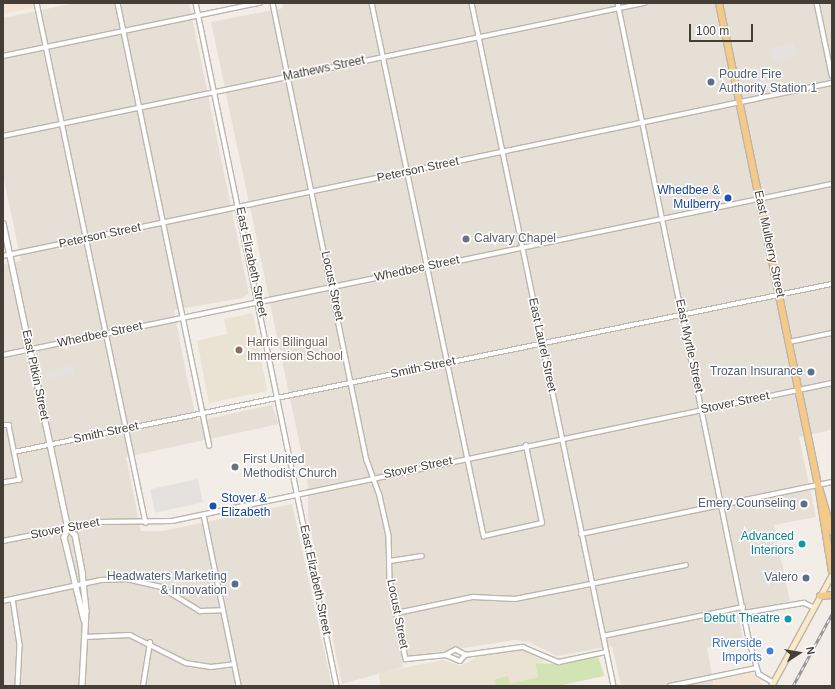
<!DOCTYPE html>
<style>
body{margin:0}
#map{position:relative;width:835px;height:689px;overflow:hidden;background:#f2eee7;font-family:Arial,sans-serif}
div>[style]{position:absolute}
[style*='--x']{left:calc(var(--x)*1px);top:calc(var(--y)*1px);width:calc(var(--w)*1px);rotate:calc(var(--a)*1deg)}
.residential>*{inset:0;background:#e6dfd6}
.commercial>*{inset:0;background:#f3e3d4}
.education>*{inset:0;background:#eae2d2}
.green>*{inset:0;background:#d2e4b3}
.parking>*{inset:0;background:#e4e1df;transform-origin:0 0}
.roads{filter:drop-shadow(1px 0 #bdb5ab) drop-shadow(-1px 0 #bdb5ab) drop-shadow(0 1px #bdb5ab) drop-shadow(0 -1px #bdb5ab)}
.minor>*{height:3.5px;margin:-1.75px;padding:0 1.75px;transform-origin:1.75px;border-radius:1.75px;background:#fff}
.tertiary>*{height:4.5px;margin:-2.25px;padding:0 2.25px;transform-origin:2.25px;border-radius:2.25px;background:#fff}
.secondary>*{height:5px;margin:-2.5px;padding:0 2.5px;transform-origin:2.5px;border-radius:2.5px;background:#faeac9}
.trunk>*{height:6px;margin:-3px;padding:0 3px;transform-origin:3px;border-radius:3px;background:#f5c987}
.rail>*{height:3px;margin-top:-1.5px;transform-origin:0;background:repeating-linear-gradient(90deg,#fff 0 4.5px,#969696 0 9px);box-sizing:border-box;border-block:1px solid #969696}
.dots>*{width:11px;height:11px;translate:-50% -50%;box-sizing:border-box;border:2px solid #fff;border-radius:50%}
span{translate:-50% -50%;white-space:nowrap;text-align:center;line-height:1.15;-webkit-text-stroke:3px #fff;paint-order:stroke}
.street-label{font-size:12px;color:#453e37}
.service-label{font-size:12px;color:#4e5e75}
.left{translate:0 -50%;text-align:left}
.right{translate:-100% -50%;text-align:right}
.transit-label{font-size:12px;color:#164399}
.worship-label{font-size:12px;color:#5b616d}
.education-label{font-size:12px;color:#785e54}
.culture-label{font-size:12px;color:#0d838f}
.shop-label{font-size:12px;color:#366cbe}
.frame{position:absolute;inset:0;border:4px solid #453e37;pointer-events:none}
.north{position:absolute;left:779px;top:633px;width:40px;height:40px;-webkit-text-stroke:3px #fff;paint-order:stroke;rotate:78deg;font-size:11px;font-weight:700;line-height:16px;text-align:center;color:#453e37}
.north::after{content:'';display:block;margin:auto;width:14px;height:18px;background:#453e37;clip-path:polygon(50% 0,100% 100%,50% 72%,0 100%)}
.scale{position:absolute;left:689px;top:24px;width:64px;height:18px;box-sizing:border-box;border:2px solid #453e37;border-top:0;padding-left:5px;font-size:12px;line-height:14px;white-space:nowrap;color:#453e37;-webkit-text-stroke:3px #fff;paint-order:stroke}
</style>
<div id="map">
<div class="residential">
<i style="clip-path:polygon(75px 3px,189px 3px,249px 294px,242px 298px,174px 310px,186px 373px,197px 421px,272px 405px,279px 424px,126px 457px,141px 531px,163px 531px,292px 504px,332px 686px,3px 686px,3px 265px,21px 261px,3px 175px,3px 18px)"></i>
<i style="clip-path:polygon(282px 3px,832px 3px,832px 430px,799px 437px,816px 517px,774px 525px,790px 601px,738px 613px,743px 640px,707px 648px,714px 686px,621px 686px,612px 646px,557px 656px,529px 642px,515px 640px,401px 658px,403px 667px,342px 684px,308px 517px,308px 484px,211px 22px,283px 8px)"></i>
</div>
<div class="commercial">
<i style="clip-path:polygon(3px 3px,56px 3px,3px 14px)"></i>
<i style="clip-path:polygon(752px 671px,764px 686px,715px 686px,714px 680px)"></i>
</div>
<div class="education">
<i style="clip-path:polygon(253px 313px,267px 391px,209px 403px,197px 341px,227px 334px,224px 319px)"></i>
<i style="clip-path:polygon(515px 649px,531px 652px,545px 661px,535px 663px,538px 677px,510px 686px,381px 686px,378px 673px,443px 660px,461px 666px,481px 655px)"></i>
</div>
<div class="green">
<i style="clip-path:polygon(598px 656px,604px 676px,558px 686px,496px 686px,495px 679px,508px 676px,510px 684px,538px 677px,535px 663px,558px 664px)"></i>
</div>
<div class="parking">
<i style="left:794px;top:43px;width:14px;height:24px;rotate:78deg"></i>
<i style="clip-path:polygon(769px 67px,773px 86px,761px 89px,762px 74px,746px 78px,748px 71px)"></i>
<i style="clip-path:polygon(72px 364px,74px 373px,46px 380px,45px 373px)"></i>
<i style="left:198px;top:479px;width:24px;height:49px;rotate:78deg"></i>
</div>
<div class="roads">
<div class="minor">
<i style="--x:37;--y:3;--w:531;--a:78.16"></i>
<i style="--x:118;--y:3;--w:452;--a:78.3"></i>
<i style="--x:196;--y:3;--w:697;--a:78.34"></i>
<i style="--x:273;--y:3;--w:467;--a:78.4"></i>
<i style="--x:367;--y:460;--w:38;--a:70"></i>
<i style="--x:380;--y:496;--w:41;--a:77.3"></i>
<i style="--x:389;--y:536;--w:44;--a:88.7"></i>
<i style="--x:390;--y:580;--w:81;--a:78.6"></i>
<i style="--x:406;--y:659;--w:40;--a:-5.7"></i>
<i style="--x:446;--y:655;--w:15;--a:23"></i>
<i style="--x:460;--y:661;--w:8;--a:-50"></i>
<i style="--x:465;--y:655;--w:10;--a:-151"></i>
<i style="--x:456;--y:650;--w:11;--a:153"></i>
<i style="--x:372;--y:3;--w:545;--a:78.13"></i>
<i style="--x:484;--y:536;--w:59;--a:-12.6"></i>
<i style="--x:542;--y:523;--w:79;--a:-101.7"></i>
<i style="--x:472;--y:3;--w:698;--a:78.26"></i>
<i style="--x:618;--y:3;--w:649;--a:78.36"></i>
<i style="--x:749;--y:639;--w:36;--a:74"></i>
<i style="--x:759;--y:674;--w:16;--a:30"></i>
<i style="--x:817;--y:3;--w:74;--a:78.2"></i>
<i style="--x:3;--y:56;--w:262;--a:-11.7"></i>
<i style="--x:3;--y:136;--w:655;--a:-11.72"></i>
<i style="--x:3;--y:256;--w:847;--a:-11.79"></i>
<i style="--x:789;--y:342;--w:44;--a:-11.8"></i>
<i style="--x:3;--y:355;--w:846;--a:-11.66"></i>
<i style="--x:3;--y:425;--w:6;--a:0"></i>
<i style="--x:9;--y:425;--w:56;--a:78.7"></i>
<i style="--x:20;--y:480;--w:17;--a:170"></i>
<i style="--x:14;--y:452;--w:835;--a:-11.61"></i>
<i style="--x:204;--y:515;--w:175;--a:78.4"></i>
<i style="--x:581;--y:534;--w:256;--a:-11.7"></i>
<i style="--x:3;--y:541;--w:96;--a:-11.4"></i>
<i style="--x:97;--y:522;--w:75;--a:-0.8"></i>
<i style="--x:172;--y:521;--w:674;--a:-11.81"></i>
<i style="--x:390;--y:561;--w:32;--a:-9"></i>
<i style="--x:13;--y:599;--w:47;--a:81.3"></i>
<i style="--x:20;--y:645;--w:41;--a:92.8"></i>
<i style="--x:3;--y:601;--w:100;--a:-12.1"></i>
<i style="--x:101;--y:580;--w:26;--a:-2"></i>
<i style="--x:127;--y:579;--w:35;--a:13"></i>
<i style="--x:161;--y:587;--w:46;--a:31.6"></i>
<i style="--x:200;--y:611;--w:23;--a:-2"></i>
<i style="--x:397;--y:613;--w:78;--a:-11.9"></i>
<i style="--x:473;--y:597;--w:42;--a:2.7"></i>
<i style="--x:515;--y:599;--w:174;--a:-11.2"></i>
<i style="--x:744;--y:613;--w:61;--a:-9.5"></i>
<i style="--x:804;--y:603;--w:10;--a:24"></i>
<i style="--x:603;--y:636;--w:143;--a:-11.7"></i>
<i style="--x:84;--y:637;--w:46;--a:-2.5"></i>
<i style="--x:130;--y:635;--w:63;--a:26.6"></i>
<i style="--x:186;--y:663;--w:25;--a:9"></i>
<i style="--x:211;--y:667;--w:23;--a:-7"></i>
<i style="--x:465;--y:655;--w:59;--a:-7.9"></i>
<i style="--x:523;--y:647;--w:39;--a:23"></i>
<i style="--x:559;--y:662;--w:48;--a:-12"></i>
<i style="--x:143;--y:686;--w:44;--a:-80.8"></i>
<i style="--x:670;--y:686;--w:88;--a:-11.8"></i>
</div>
<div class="tertiary">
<i style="--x:3;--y:223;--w:312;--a:78"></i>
<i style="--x:68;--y:528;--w:10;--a:45"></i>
<i style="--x:75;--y:535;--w:38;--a:79"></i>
<i style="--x:82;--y:572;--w:39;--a:84"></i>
<i style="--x:86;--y:611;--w:75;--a:93.1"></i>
<i style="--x:68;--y:528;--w:10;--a:114"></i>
<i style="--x:64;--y:537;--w:85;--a:76.5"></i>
</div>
<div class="secondary">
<i style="--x:771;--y:686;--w:128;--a:-61.4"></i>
</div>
<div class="trunk">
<i style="--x:719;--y:3;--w:491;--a:78.4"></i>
<i style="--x:818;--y:484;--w:89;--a:81"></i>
<i style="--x:818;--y:484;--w:50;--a:73.7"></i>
<i style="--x:820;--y:596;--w:12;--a:-5"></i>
</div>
</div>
<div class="rail">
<i style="--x:793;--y:686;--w:82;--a:-61.6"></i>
</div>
<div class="dots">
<i style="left:711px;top:82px;background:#5c6f8a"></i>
<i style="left:728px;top:198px;background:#1a4fb4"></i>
<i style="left:466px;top:239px;background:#6b7280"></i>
<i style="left:239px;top:350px;background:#8d6e63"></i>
<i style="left:811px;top:372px;background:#5c6f8a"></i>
<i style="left:235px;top:467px;background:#6b7280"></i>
<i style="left:804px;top:504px;background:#5c6f8a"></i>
<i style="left:213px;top:506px;background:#1a4fb4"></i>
<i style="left:802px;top:544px;background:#0f9aa8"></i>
<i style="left:806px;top:578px;background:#5c6f8a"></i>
<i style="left:235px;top:584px;background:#5c6f8a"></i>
<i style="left:788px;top:619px;background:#0f9aa8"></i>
<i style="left:770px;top:651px;background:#3f7fe0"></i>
</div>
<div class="street-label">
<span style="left:324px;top:69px;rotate:-12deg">Mathews Street</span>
<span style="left:418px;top:170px;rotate:-12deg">Peterson Street</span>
<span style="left:100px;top:236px;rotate:-12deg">Peterson Street</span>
<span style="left:769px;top:244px;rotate:78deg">East Mulberry Street</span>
<span style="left:251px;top:262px;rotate:78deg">East Elizabeth Street</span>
<span style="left:417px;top:269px;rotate:-12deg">Whedbee Street</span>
<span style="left:332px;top:286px;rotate:78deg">Locust Street</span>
<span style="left:100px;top:335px;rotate:-12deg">Whedbee Street</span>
<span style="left:542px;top:345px;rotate:78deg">East Laurel Street</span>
<span style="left:689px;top:346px;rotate:78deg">East Myrtle Street</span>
<span style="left:423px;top:368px;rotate:-12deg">Smith Street</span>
<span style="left:35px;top:375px;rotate:78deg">East Pitkin Street</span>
<span style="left:735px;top:403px;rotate:-12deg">Stover Street</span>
<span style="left:106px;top:433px;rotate:-12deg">Smith Street</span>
<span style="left:418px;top:468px;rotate:-12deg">Stover Street</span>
<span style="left:65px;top:529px;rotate:-11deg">Stover Street</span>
<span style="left:315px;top:580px;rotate:78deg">East Elizabeth Street</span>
<span style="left:397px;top:614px;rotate:79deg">Locust Street</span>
</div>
<div class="service-label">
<span class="left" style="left:719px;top:82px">Poudre Fire<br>Authority Station 1</span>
<span class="right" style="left:803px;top:372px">Trozan Insurance</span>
<span class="right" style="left:796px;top:504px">Emery Counseling</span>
<span class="right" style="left:227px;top:584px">Headwaters Marketing<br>&amp; Innovation</span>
<span class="right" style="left:798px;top:578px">Valero</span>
</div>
<div class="transit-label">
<span class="right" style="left:720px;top:198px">Whedbee &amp;<br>Mulberry</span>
<span class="left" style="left:221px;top:506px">Stover &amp;<br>Elizabeth</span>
</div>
<div class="worship-label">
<span class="left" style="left:474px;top:239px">Calvary Chapel</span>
<span class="left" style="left:243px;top:467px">First United<br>Methodist Church</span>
</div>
<div class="education-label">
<span class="left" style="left:247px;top:350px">Harris Bilingual<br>Immersion School</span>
</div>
<div class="culture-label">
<span class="right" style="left:794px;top:544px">Advanced<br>Interiors</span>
<span class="right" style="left:780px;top:619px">Debut Theatre</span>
</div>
<div class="shop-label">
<span class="right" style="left:762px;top:651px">Riverside<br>Imports</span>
</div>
<div class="frame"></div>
<div class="north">N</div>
<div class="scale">100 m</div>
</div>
